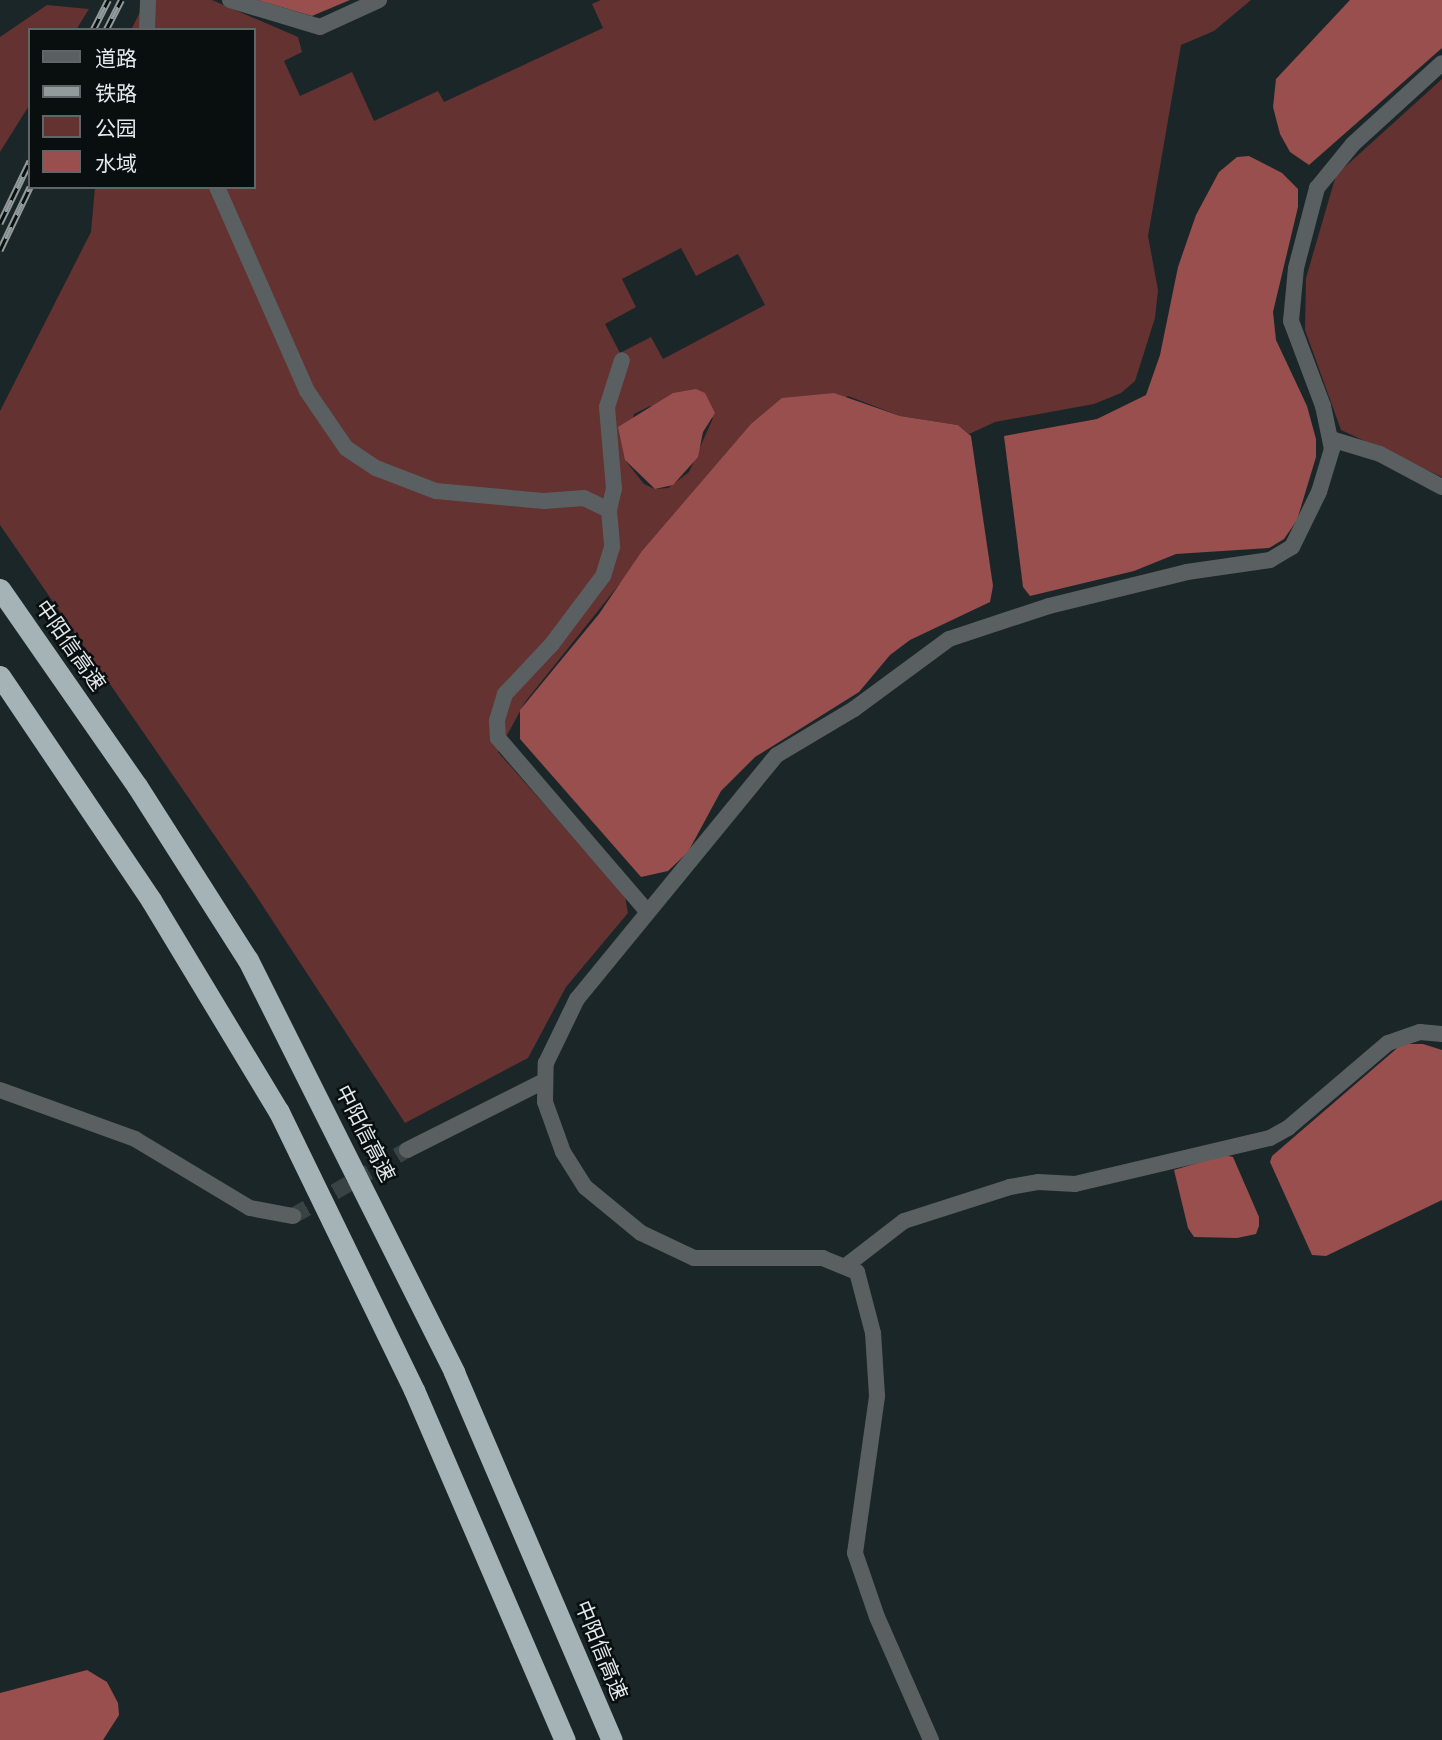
<!DOCTYPE html>
<meta charset="utf-8">
<style>
body{margin:0}
#map{position:relative;width:1442px;height:1740px;overflow:hidden;background:#1b2628;font-family:"Exo 2","Noto Sans SC",sans-serif}
div>[style]{position:absolute}
[style*='--x']{left:calc(var(--x)*1px);top:calc(var(--y)*1px);width:calc(var(--w)*1px);rotate:calc(var(--a)*1deg)}
.green>*{inset:0;background:#633231}
.water>*{inset:0;background:#984f4e}
.minor-tunnel>*{height:16px;margin-top:-8px;transform-origin:0;background:repeating-linear-gradient(90deg,#394345 0 16px,transparent 0 24px)}
.minor>*{height:16px;margin:-8px;padding:0 8px;transform-origin:8px;border-radius:8px;background:#5a5f61}
.highway>*{height:21px;margin:-10.5px;padding:0 10.5px;transform-origin:10.5px;border-radius:10.5px;background:#a6b3b6}
.rail>*{height:7px;margin-top:-3.5px;transform-origin:0;background:repeating-linear-gradient(90deg,#090e0f 0 13px,#929a9c 0 26px);box-sizing:border-box;border-block:2px solid #929a9c}
span{translate:-50% -50%;white-space:nowrap;text-align:center;line-height:1.15;-webkit-text-stroke:5px #090e0f;paint-order:stroke}
.street-label{font-size:21px;color:#e3e9eb}
.legend{position:absolute;left:28px;top:28px;width:228px;height:161px;box-sizing:border-box;background:#090e0f;border:2px solid #606667;margin:0;padding:9px 12px;list-style:none;font-size:21px;color:#e3e9eb}
.legend li{display:flex;align-items:center;gap:14px;height:35px}
.legend b{width:35px;border:2px solid #606667}
</style>
<div id="map">
<div class="green">
<i style="clip-path:polygon(evenodd,146px 0,212px 0,298px 37px,302px 52px,284px 61px,300px 96px,352px 72px,374px 121px,438px 91px,444px 102px,603px 28px,592px 4px,601px 0,1251px 0,1214px 31px,1181px 45px,1148px 236px,1158px 290px,1155px 318px,1135px 381px,1121px 393px,1094px 404px,995px 422px,969px 434px,958px 425px,900px 416px,848px 396px,690px 496px,525px 702px,498px 752px,625px 896px,628px 913px,566px 987px,528px 1058px,405px 1123px,255px 894px,0 525px,0 411px,91px 232px,95px 187px,254px 187px,254px 30px,131px 30px,146px 0,681px 248px,696px 276px,738px 254px,765px 305px,663px 359px,651px 337px,620px 353px,605px 324px,636px 307px,622px 279px,681px 248px,146px 0,650px 406px,713px 418px,689px 472px,668px 488px,655px 489px,644px 484px,625px 460px,634px 414px,650px 406px)"></i>
<i style="clip-path:polygon(47px 5px,89px 9px,76px 30px,30px 30px,30px 104px,0 152px,0 37px)"></i>
<i style="clip-path:polygon(1442px 79px,1442px 477px,1341px 430px,1305px 330px,1306px 278px,1336px 175px)"></i>
</div>
<div class="water">
<i style="clip-path:polygon(257px 0,350px 0,312px 16px)"></i>
<i style="clip-path:polygon(1350px 0,1442px 0,1442px 48px,1309px 165px,1290px 152px,1280px 134px,1273px 107px,1276px 79px)"></i>
<i style="clip-path:polygon(1249px 156px,1282px 173px,1298px 189px,1298px 207px,1273px 312px,1276px 340px,1307px 406px,1316px 439px,1316px 457px,1297px 520px,1284px 539px,1269px 548px,1176px 554px,1134px 571px,1030px 596px,1023px 587px,1004px 436px,1097px 419px,1146px 395px,1160px 355px,1178px 267px,1196px 215px,1219px 172px,1237px 157px)"></i>
<i style="clip-path:polygon(696px 389px,705px 393px,715px 413px,703px 432px,698px 457px,673px 485px,655px 489px,625px 460px,618px 427px,673px 393px)"></i>
<i style="clip-path:polygon(834px 393px,900px 416px,958px 425px,971px 436px,993px 586px,990px 602px,910px 640px,890px 655px,859px 692px,755px 757px,721px 791px,688px 852px,668px 871px,641px 877px,520px 739px,520px 710px,599px 614px,642px 551px,751px 424px,782px 398px)"></i>
<i style="clip-path:polygon(1402px 1044px,1423px 1044px,1442px 1050px,1442px 1200px,1326px 1256px,1312px 1255px,1270px 1162px,1272px 1156px)"></i>
<i style="clip-path:polygon(1224px 1155px,1233px 1157px,1259px 1217px,1259px 1226px,1256px 1234px,1237px 1238px,1194px 1237px,1188px 1228px,1174px 1170px)"></i>
<i style="clip-path:polygon(87px 1670px,107px 1682px,118px 1703px,119px 1715px,103px 1740px,0 1740px,0 1693px)"></i>
</div>
<div class="minor-tunnel">
<i style="--x:293;--y:1216;--w:132;--a:-30.1"></i>
</div>
<div class="minor">
<i style="--x:230;--y:0;--w:94;--a:16.7"></i>
<i style="--x:320;--y:27;--w:65;--a:-24.6"></i>
<i style="--x:147;--y:30;--w:30;--a:-88"></i>
<i style="--x:217;--y:187;--w:223;--a:66.2"></i>
<i style="--x:307;--y:391;--w:69;--a:55.6"></i>
<i style="--x:346;--y:448;--w:36;--a:34"></i>
<i style="--x:376;--y:468;--w:64;--a:21"></i>
<i style="--x:436;--y:491;--w:108;--a:5.3"></i>
<i style="--x:544;--y:501;--w:40;--a:-4.3"></i>
<i style="--x:584;--y:498;--w:28;--a:26"></i>
<i style="--x:609;--y:510;--w:37;--a:85"></i>
<i style="--x:612;--y:547;--w:30;--a:107"></i>
<i style="--x:603;--y:576;--w:85;--a:126.9"></i>
<i style="--x:552;--y:644;--w:69;--a:133.2"></i>
<i style="--x:505;--y:694;--w:28;--a:107"></i>
<i style="--x:497;--y:721;--w:17;--a:87"></i>
<i style="--x:498;--y:738;--w:228;--a:49.3"></i>
<i style="--x:1331;--y:439;--w:51;--a:17"></i>
<i style="--x:1380;--y:454;--w:70;--a:28"></i>
<i style="--x:609;--y:510;--w:22;--a:-77"></i>
<i style="--x:614;--y:489;--w:82;--a:-94.9"></i>
<i style="--x:607;--y:407;--w:49;--a:-72.3"></i>
<i style="--x:0;--y:1090;--w:144;--a:19.9"></i>
<i style="--x:135;--y:1139;--w:134;--a:31"></i>
<i style="--x:250;--y:1208;--w:44;--a:10.5"></i>
<i style="--x:407;--y:1150;--w:151;--a:-26.7"></i>
<i style="--x:847;--y:1265;--w:72;--a:-37.7"></i>
<i style="--x:904;--y:1221;--w:111;--a:-17.8"></i>
<i style="--x:1010;--y:1187;--w:28;--a:-10"></i>
<i style="--x:1038;--y:1182;--w:37;--a:3"></i>
<i style="--x:1075;--y:1184;--w:200;--a:-13.3"></i>
<i style="--x:1270;--y:1138;--w:21;--a:-29"></i>
<i style="--x:1288;--y:1128;--w:131;--a:-40.4"></i>
<i style="--x:1388;--y:1043;--w:34;--a:-19"></i>
<i style="--x:1420;--y:1032;--w:22;--a:5"></i>
<i style="--x:931;--y:1740;--w:134;--a:-113.7"></i>
<i style="--x:877;--y:1617;--w:68;--a:-109"></i>
<i style="--x:855;--y:1553;--w:159;--a:-82"></i>
<i style="--x:877;--y:1396;--w:63;--a:-93.6"></i>
<i style="--x:873;--y:1333;--w:63;--a:-104.7"></i>
<i style="--x:857;--y:1272;--w:37;--a:-158"></i>
<i style="--x:823;--y:1258;--w:129;--a:180"></i>
<i style="--x:694;--y:1258;--w:59;--a:-154.7"></i>
<i style="--x:641;--y:1233;--w:72;--a:-140.6"></i>
<i style="--x:585;--y:1187;--w:41;--a:-122.2"></i>
<i style="--x:563;--y:1152;--w:53;--a:-109.8"></i>
<i style="--x:545;--y:1102;--w:39;--a:-89"></i>
<i style="--x:546;--y:1063;--w:71;--a:-64.2"></i>
<i style="--x:577;--y:999;--w:315;--a:-50.7"></i>
<i style="--x:777;--y:755;--w:90;--a:-30.9"></i>
<i style="--x:854;--y:709;--w:118;--a:-36.4"></i>
<i style="--x:949;--y:639;--w:105;--a:-18.3"></i>
<i style="--x:1049;--y:606;--w:142;--a:-13.8"></i>
<i style="--x:1187;--y:572;--w:84;--a:-8.2"></i>
<i style="--x:1270;--y:560;--w:26;--a:-31"></i>
<i style="--x:1292;--y:547;--w:61;--a:-63.9"></i>
<i style="--x:1319;--y:492;--w:45;--a:-73.2"></i>
<i style="--x:1332;--y:449;--w:44;--a:-101.8"></i>
<i style="--x:1323;--y:406;--w:91;--a:-110.6"></i>
<i style="--x:1291;--y:321;--w:53;--a:-84.6"></i>
<i style="--x:1296;--y:268;--w:83;--a:-75.3"></i>
<i style="--x:1317;--y:188;--w:57;--a:-50.7"></i>
<i style="--x:1353;--y:144;--w:120;--a:-42.3"></i>
</div>
<div class="highway">
<i style="--x:0;--y:589;--w:240;--a:55.2"></i>
<i style="--x:137;--y:786;--w:206;--a:57.5"></i>
<i style="--x:248;--y:960;--w:461;--a:63.4"></i>
<i style="--x:454;--y:1372;--w:400;--a:66.8"></i>
<i style="--x:0;--y:676;--w:270;--a:56"></i>
<i style="--x:151;--y:900;--w:248;--a:58.9"></i>
<i style="--x:279;--y:1112;--w:309;--a:64.1"></i>
<i style="--x:414;--y:1390;--w:381;--a:66.7"></i>
</div>
<div class="rail">
<i style="--x:93;--y:30;--w:34;--a:-63"></i>
<i style="--x:106;--y:30;--w:34;--a:-63"></i>
<i style="--x:0;--y:223;--w:69;--a:-64.2"></i>
<i style="--x:0;--y:250;--w:70;--a:-64.5"></i>
</div>
<div class="street-label">
<span style="left:71px;top:645px;rotate:55deg">中阳信高速</span>
<span style="left:366px;top:1133px;rotate:63deg">中阳信高速</span>
<span style="left:602px;top:1650px;rotate:68deg">中阳信高速</span>
</div>
<ul class="legend">
<li><b style="height:9px;background:#5a5f61"></b>道路</li>
<li><b style="height:9px;background:#929a9c"></b>铁路</li>
<li><b style="height:19px;background:#633231"></b>公园</li>
<li><b style="height:19px;background:#984f4e"></b>水域</li>
</ul>
</div>
